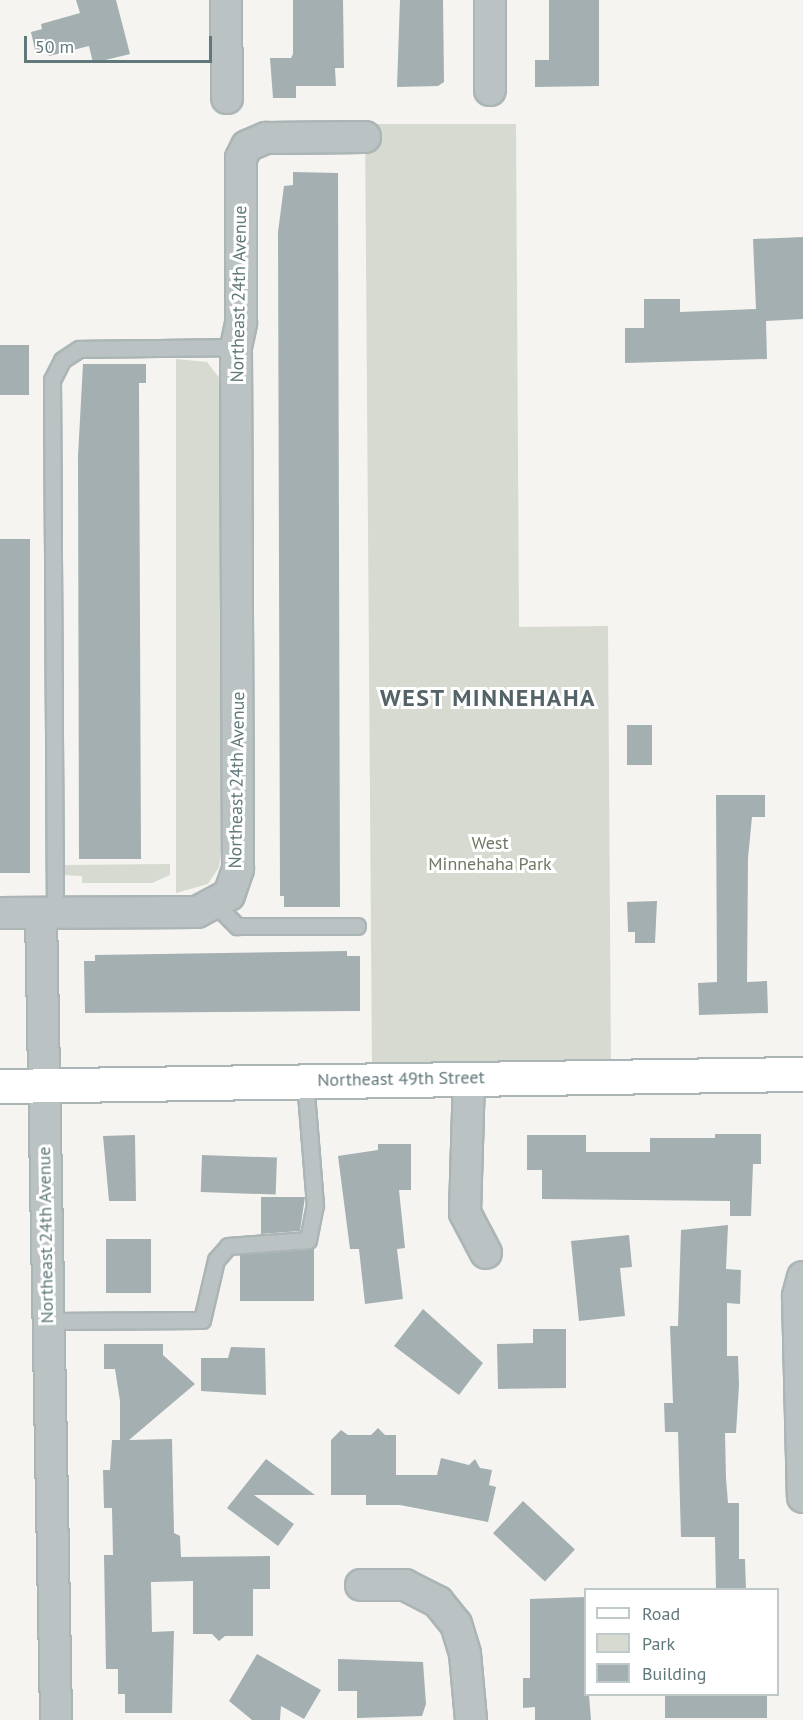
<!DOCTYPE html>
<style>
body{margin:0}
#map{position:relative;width:803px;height:1720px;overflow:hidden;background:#f5f4f1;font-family:"PT Sans",sans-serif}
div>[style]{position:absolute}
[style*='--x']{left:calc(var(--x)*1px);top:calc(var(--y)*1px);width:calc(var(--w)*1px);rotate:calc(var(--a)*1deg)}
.green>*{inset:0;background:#d6dad1}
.building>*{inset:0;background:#a3afb1;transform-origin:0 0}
.roads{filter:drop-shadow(2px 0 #acb5b6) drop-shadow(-2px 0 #acb5b6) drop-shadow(0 2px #acb5b6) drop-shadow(0 -2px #acb5b6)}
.lane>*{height:15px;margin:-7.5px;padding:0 7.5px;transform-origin:7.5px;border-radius:7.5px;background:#bbc2c3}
.street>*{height:30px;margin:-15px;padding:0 15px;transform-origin:15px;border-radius:15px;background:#bbc2c3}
.secondary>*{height:33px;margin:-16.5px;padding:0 16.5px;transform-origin:16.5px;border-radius:16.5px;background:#fff}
span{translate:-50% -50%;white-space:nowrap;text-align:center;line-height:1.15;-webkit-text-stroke:6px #fff;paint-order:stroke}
.street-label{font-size:18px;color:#61787b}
.park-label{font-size:18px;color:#6e7964}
.district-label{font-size:24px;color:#536367;font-weight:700;letter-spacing:1.5px}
.legend{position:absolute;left:584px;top:1588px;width:195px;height:108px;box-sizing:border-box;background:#fff;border:2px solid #c0c9ca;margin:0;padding:8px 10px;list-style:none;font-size:18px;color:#61787b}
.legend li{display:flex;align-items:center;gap:12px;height:30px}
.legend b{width:30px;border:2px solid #c0c9ca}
.scale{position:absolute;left:24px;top:36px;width:188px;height:27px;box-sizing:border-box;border:3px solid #61787b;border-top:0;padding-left:8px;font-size:18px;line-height:21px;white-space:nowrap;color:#61787b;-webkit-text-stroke:4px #fff;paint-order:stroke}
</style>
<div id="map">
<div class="green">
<i style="clip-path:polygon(365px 124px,516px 124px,519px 627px,608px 626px,611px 1067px,372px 1070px)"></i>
<i style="clip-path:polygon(176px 359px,207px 362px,221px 380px,222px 845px,219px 867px,208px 884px,176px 893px)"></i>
<i style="clip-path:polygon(170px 864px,170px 875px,152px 883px,82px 883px,82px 876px,62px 875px,63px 865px)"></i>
</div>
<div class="building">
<i style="clip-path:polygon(76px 0,116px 0,130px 54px,93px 63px,89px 46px,49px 56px,48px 51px,36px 54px,31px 32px,42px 29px,41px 24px,80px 13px)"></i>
<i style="clip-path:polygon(293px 0,343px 0,344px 68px,335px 68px,336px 86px,296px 86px,296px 98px,273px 98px,270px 58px,291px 58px,293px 54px)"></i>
<i style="clip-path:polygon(400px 0,443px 0,444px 82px,438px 86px,397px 87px)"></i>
<i style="clip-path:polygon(549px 0,599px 0,599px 86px,535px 87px,535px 60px,549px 60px)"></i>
<i style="clip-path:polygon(293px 172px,338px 173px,340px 907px,284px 907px,284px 896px,280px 896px,278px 232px,284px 186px,293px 185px)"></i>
<i style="clip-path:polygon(803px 237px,803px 319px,766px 321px,767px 359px,625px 363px,625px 328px,644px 328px,644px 299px,680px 299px,680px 312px,756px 309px,753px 239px)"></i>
<i style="left:29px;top:345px;width:50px;height:29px;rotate:90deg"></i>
<i style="clip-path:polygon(83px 364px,146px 364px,146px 383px,139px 383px,141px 859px,79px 859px,78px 456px)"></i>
<i style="left:0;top:539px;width:30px;height:334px"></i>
<i style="left:627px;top:725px;width:25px;height:40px"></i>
<i style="clip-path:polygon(716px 795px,765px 795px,765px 817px,752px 817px,748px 858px,747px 982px,767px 981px,768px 1013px,699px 1015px,698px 983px,717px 982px)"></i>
<i style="clip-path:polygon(657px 901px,655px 943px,635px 943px,635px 932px,628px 932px,627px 902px)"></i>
<i style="clip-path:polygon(347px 951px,347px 956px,360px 956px,360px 1011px,85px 1013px,84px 961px,95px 961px,95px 955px)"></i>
<i style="clip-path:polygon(715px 1134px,761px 1134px,761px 1164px,753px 1164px,751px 1216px,730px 1216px,730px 1201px,542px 1199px,542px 1170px,527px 1170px,527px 1135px,586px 1135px,586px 1152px,650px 1152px,650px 1138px,715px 1138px)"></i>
<i style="clip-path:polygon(135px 1135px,136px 1201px,109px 1201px,103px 1136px)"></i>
<i style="clip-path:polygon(378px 1144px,411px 1144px,411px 1190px,399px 1190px,405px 1248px,397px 1249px,403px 1299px,365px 1304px,359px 1249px,350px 1249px,338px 1156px,378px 1150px)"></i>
<i style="left:202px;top:1155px;width:75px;height:37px;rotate:2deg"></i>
<i style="clip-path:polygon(261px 1197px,305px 1197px,300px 1231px,261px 1234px)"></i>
<i style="clip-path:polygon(728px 1225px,726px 1269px,741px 1270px,740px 1304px,727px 1303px,727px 1356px,738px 1356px,739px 1385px,736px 1433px,725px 1433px,726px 1478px,728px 1503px,739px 1503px,739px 1559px,745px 1559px,746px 1590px,716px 1590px,715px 1537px,681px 1537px,678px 1432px,665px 1432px,664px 1403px,673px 1403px,670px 1326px,678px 1326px,681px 1230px)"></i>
<i style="clip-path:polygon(629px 1235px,632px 1267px,620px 1268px,625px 1316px,579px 1321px,571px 1241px)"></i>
<i style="left:106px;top:1239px;width:45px;height:54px"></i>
<i style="left:314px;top:1248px;width:53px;height:74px;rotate:90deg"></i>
<i style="clip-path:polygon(423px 1309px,483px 1363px,459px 1395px,394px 1346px)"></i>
<i style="clip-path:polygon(533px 1329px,566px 1329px,566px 1388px,498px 1389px,497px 1344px,533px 1343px)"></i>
<i style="clip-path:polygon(104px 1344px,163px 1344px,163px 1355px,195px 1384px,129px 1440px,172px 1439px,174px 1533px,180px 1536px,181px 1557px,270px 1556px,270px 1589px,253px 1589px,253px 1636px,225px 1636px,219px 1641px,212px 1634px,193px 1634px,193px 1581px,151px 1582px,152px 1632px,174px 1631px,172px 1713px,125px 1713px,125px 1694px,118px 1694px,118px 1669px,106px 1669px,104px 1555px,113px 1555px,112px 1508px,104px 1508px,103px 1470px,110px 1470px,112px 1440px,120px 1440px,120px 1401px,115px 1369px,104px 1369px)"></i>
<i style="clip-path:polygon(231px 1347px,265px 1348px,266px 1395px,201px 1391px,201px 1358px,228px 1358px)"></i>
<i style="clip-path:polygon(378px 1428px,385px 1435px,396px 1435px,396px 1475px,437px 1475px,441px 1458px,469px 1465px,475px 1459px,480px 1468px,492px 1470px,489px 1485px,496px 1487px,488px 1522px,400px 1505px,366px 1505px,366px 1495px,331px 1495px,331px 1440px,341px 1430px,348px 1435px,371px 1435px)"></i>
<i style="clip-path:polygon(266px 1459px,315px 1495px,254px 1495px,294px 1524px,278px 1546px,227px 1508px)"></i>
<i style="left:523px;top:1501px;width:71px;height:44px;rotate:43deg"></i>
<i style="clip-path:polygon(585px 1597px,585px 1695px,589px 1695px,591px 1720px,535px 1720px,535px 1707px,523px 1708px,523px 1678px,530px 1678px,530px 1599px)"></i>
<i style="clip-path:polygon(257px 1654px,321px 1690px,304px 1719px,281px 1706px,280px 1720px,252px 1720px,229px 1701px)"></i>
<i style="clip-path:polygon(338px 1659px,423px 1662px,426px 1704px,422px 1716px,357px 1718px,357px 1691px,338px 1691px)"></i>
<i style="left:665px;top:1695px;width:102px;height:23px"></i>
</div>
<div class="roads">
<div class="lane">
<i style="--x:214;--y:903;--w:33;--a:45"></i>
<i style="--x:237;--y:926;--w:120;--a:0"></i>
<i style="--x:55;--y:914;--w:534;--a:-90.32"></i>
<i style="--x:52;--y:380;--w:22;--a:-63"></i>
<i style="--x:62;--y:360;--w:20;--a:-33"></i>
<i style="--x:79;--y:349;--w:157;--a:-0.7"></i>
<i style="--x:48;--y:1321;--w:154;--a:-0.4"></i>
<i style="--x:202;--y:1320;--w:62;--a:-76.9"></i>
<i style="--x:216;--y:1260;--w:18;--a:-49"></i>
<i style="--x:228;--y:1246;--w:80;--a:-4.3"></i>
<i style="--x:308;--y:1240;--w:36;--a:-79"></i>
<i style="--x:315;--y:1205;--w:125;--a:-94.6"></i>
</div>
<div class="street">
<i style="--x:226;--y:0;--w:98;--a:89.4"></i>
<i style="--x:490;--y:90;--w:90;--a:-90"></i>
<i style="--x:0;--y:913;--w:197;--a:-0.3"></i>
<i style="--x:197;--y:912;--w:36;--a:-28"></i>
<i style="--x:229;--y:895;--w:28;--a:-71"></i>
<i style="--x:238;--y:869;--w:522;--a:-90.22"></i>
<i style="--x:236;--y:347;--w:25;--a:-78"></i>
<i style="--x:241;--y:323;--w:165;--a:-90"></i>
<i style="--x:241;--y:158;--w:13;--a:-63"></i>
<i style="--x:247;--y:146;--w:21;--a:-23"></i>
<i style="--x:266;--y:138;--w:99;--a:-0.6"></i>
<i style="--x:41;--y:914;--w:806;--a:88.93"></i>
<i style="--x:469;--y:1078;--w:135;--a:91.7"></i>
<i style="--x:465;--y:1213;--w:45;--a:62.3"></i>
<i style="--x:803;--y:1277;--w:20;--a:105"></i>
<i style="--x:798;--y:1296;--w:201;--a:88.6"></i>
<i style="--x:361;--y:1585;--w:44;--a:0"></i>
<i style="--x:405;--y:1585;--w:37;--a:27"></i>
<i style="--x:438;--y:1602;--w:28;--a:51"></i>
<i style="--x:456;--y:1624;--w:31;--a:73"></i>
<i style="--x:465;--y:1654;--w:66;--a:84.8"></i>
</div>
<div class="secondary">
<i style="--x:0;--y:1086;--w:803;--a:-0.86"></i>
</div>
</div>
<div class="street-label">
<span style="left:239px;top:294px;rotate:-89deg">Northeast 24th Avenue</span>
<span style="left:237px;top:780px;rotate:-89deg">Northeast 24th Avenue</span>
<span style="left:401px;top:1079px;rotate:-1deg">Northeast 49th Street</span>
<span style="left:46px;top:1235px;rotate:-91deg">Northeast 24th Avenue</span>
</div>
<div class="park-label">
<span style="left:490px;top:854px">West<br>Minnehaha Park</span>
</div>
<div class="district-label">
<span style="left:488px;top:698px">WEST MINNEHAHA</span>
</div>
<ul class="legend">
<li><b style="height:8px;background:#fff"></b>Road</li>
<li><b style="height:16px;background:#d6dad1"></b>Park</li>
<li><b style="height:16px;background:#a3afb1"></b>Building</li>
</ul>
<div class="scale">50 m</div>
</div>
